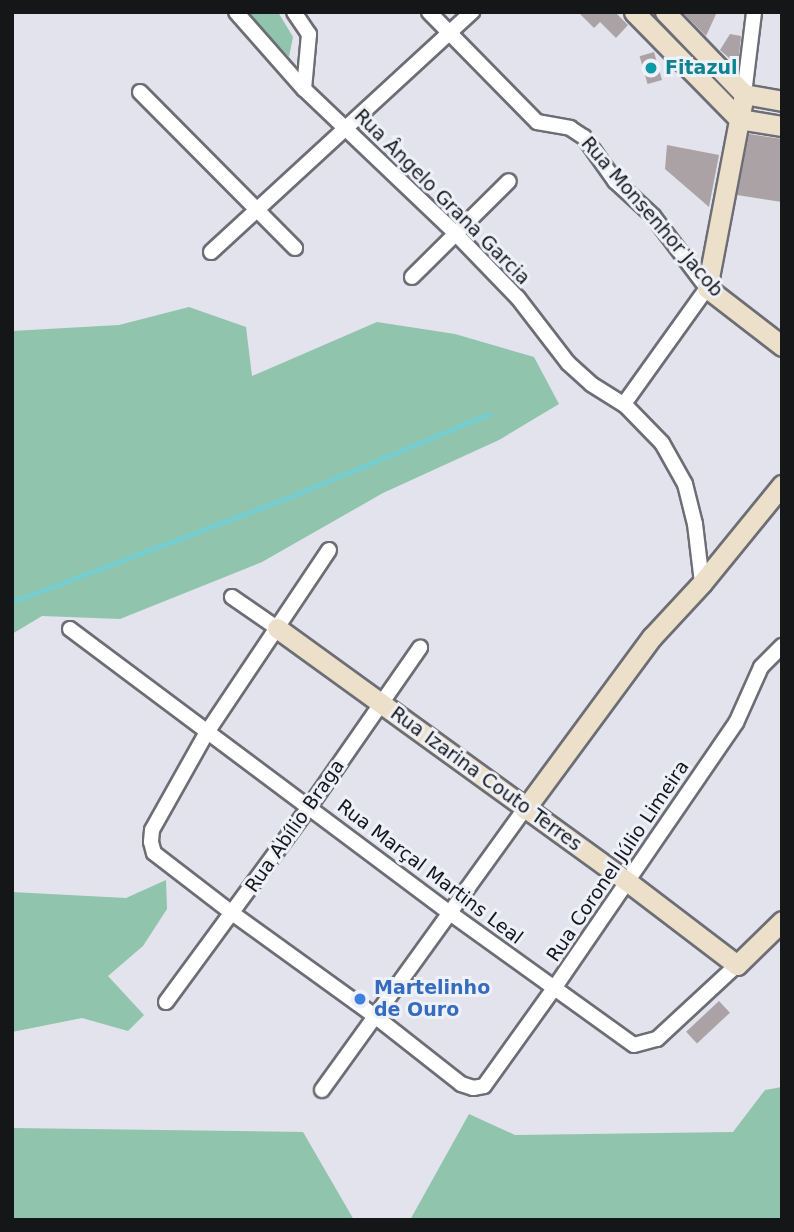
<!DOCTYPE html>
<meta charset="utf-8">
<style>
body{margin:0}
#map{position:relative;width:794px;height:1232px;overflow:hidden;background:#e2e3ec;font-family:"DejaVu Sans",sans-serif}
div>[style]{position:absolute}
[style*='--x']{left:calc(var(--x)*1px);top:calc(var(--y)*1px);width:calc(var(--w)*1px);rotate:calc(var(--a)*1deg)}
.green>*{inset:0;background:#90c4ac}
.stream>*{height:4.5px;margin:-2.25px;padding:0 2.25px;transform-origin:2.25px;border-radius:2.25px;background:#76cdcf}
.building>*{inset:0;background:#aba2a6;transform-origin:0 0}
.roads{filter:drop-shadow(2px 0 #6d6e75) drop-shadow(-2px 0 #6d6e75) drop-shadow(0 2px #6d6e75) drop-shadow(0 -2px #6d6e75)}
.street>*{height:14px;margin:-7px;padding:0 7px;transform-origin:7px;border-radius:7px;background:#fff}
.secondary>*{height:19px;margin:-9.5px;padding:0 9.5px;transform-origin:9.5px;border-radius:9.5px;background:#ece0ca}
.dots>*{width:19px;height:19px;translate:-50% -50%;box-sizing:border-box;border:4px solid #eff1f9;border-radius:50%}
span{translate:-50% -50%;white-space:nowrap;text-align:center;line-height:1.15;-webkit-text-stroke:6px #eff1f9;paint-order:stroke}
.culture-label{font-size:19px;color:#0d838f;font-weight:700}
.left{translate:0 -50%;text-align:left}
.street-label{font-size:19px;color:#151618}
.shop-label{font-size:19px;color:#366cbe;font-weight:700}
.frame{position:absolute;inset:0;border:14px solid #151618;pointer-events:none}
</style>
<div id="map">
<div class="green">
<i style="clip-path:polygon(247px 12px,278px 12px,293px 37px,289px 57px)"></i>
<i style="clip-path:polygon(189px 307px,246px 327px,252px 376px,377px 322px,455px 334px,534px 357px,559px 404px,499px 440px,383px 493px,262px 562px,120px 619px,42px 616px,12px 634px,12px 331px,119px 325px)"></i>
<i style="clip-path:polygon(166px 880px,167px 909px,143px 946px,108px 976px,144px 1015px,128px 1031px,82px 1018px,12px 1032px,12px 892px,126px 898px)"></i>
<i style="clip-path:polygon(782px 1087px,782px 1220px,410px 1220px,469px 1114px,515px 1135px,733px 1132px,765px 1090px)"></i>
<i style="clip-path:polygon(12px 1128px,303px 1132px,354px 1220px,12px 1220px)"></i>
</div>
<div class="stream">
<i style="--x:12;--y:602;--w:299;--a:-20.7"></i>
<i style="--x:292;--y:496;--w:213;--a:-22.6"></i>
</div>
<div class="building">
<i style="clip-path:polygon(578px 12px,615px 12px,628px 25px,616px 38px,600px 22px,594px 28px)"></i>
<i style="clip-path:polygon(682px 12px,717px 12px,706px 36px)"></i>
<i style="clip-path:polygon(730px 34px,741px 36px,738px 66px,720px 50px)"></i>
<i style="left:654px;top:52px;width:29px;height:15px;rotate:74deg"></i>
<i style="clip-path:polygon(749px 134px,782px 139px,782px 202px,737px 195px)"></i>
<i style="clip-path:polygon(667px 145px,719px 155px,709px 207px,665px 169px)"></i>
<i style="left:719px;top:1001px;width:16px;height:45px;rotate:47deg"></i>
</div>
<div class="roads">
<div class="street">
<i style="--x:236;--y:12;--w:103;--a:48.6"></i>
<i style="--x:304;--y:89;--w:207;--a:43.6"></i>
<i style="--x:454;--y:232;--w:92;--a:45.9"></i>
<i style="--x:518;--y:298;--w:82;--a:52.4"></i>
<i style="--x:568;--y:363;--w:31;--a:42"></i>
<i style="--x:591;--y:384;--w:40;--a:32"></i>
<i style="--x:625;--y:405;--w:53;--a:45.8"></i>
<i style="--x:662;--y:443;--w:47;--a:60.7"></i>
<i style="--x:685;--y:484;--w:41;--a:76"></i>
<i style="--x:695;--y:524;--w:59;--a:83.2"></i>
<i style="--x:294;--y:12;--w:27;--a:56"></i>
<i style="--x:309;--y:34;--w:55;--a:95.2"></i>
<i style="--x:429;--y:12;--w:154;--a:45.5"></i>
<i style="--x:537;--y:122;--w:34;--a:10"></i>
<i style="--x:570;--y:128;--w:17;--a:33"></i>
<i style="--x:584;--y:137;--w:54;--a:54.8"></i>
<i style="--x:615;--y:181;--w:52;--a:42.6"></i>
<i style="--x:653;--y:216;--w:90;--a:53.1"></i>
<i style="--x:707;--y:288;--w:143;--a:125.6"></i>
<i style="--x:140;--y:92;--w:220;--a:45.2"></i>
<i style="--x:744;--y:94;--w:83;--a:-83"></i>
<i style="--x:211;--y:252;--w:355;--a:-42.6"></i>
<i style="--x:412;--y:277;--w:136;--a:-44.7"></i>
<i style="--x:329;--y:550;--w:219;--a:123.8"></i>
<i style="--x:207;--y:732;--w:112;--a:119.3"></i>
<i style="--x:152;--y:830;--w:12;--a:95"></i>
<i style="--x:151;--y:842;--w:11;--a:75"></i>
<i style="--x:154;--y:853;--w:98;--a:37.6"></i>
<i style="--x:232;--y:913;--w:178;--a:35.8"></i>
<i style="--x:376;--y:1017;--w:108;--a:38.2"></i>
<i style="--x:461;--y:1084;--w:13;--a:18"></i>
<i style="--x:473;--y:1088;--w:11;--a:-10"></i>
<i style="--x:484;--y:1086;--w:122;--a:-54.4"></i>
<i style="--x:555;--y:987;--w:320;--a:-55.6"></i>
<i style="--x:736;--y:723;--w:61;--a:-65.9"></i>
<i style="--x:761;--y:667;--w:30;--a:-45"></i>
<i style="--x:232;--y:597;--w:55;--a:34.6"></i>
<i style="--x:70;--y:629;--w:474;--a:36.8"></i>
<i style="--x:450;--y:913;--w:226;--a:35.7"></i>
<i style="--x:634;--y:1045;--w:24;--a:-15"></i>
<i style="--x:657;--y:1039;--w:109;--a:-42.8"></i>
<i style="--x:166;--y:1002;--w:243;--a:-53.7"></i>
<i style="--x:310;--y:806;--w:193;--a:-55.2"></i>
<i style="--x:322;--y:1090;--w:347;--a:-54.2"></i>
</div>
<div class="secondary">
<i style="--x:634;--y:12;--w:150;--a:45.5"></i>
<i style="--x:739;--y:119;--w:44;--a:9.2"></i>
<i style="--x:665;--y:12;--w:114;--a:46.1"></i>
<i style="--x:744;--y:94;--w:39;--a:10"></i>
<i style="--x:744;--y:94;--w:197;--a:100.8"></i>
<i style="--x:707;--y:288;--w:95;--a:37.7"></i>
<i style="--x:277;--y:628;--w:433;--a:35.9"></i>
<i style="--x:628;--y:882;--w:137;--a:37.3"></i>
<i style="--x:737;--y:965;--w:63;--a:-44.4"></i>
<i style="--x:525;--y:809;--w:214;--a:-53.6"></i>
<i style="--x:652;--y:637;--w:74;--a:-47.2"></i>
<i style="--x:702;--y:583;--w:127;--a:-50.8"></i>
</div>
</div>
<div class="dots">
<i style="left:651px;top:68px;background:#0f9aa8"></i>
<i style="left:360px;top:999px;background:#3f7fe0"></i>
</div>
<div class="culture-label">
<span class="left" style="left:665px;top:68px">Fitazul</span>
</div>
<div class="street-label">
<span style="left:442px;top:197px;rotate:45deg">Rua Ângelo Grana Garcia</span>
<span style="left:652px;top:217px;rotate:49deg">Rua Monsenhor Jacob</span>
<span style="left:486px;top:779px;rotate:36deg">Rua Izarina Couto Terres</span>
<span style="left:295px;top:826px;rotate:-55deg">Rua Abílio Braga</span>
<span style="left:618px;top:861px;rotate:-56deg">Rua Coronel Júlio Limeira</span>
<span style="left:430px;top:872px;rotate:37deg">Rua Marçal Martins Leal</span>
</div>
<div class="shop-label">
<span class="left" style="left:374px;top:999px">Martelinho<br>de Ouro</span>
</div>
<div class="frame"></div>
</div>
